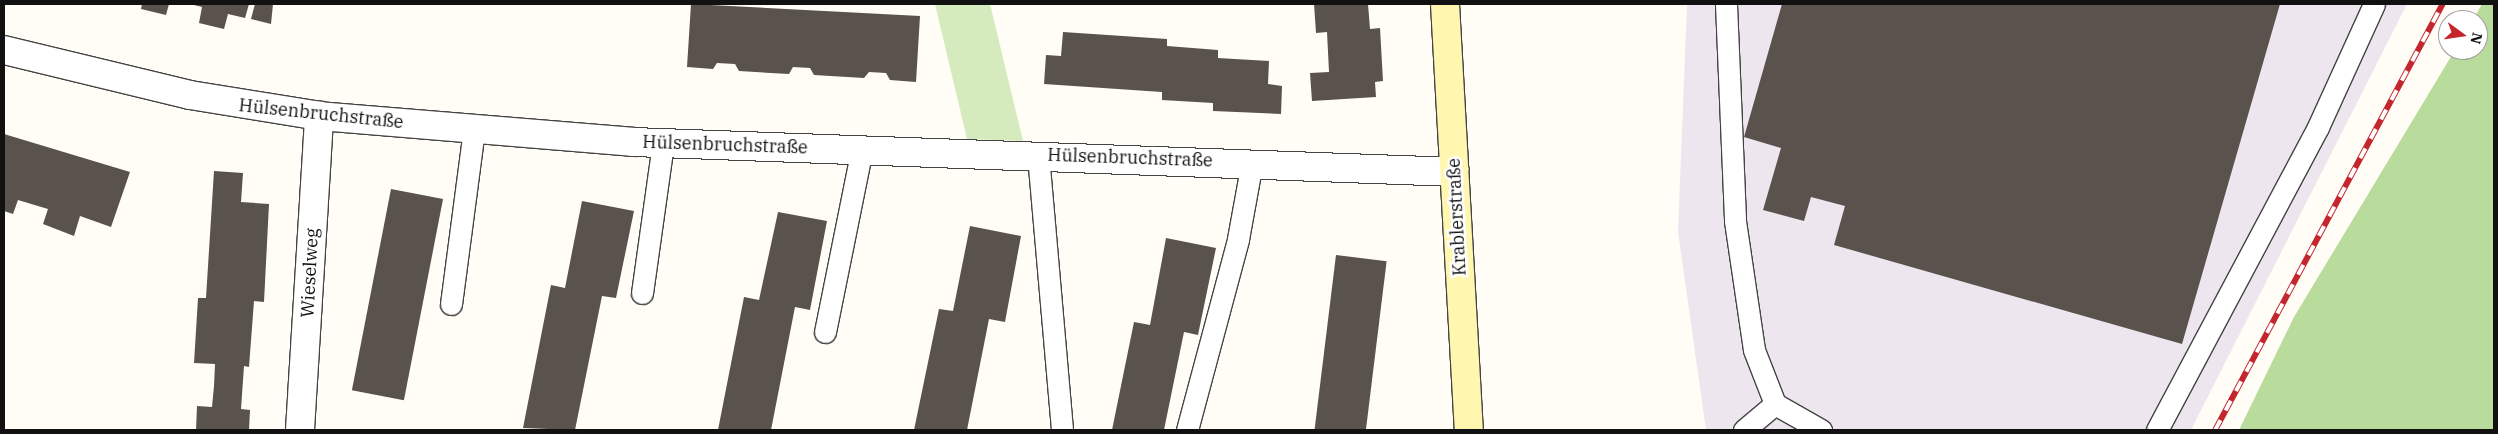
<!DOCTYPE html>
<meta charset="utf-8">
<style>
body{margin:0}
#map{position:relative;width:2498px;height:434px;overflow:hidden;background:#fffdf5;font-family:"IBM Plex Serif",serif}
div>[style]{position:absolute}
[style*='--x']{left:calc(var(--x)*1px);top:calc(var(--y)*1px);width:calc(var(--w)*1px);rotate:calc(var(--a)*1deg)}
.industrial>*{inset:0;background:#eee6ef}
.green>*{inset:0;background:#d5ebbd}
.forest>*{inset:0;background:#b9dc9c}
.building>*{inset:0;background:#5a524d;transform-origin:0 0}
.roads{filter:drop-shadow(1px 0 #444) drop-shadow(-1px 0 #444) drop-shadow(0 1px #444) drop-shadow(0 -1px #444)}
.lane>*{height:21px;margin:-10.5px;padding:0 10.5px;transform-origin:10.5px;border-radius:10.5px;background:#fff}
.street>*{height:28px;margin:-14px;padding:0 14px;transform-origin:14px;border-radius:14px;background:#fff}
.secondary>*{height:28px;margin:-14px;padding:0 14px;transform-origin:14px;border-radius:14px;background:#fff6b0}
.rail>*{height:5.5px;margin-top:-2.75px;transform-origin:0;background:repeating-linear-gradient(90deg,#fff 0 11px,#c4262e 0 22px);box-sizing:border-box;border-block:1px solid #c4262e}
span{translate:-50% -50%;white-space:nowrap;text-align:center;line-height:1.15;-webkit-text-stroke:5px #fff;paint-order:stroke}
.street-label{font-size:18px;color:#111}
.frame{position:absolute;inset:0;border:5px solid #111;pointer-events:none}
.north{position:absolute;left:2438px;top:10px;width:50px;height:50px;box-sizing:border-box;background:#fff;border:1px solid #a0a0a0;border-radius:50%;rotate:104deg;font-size:14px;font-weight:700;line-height:20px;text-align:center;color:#111}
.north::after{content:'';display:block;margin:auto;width:18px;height:22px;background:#c4262e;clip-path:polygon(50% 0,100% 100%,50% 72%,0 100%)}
</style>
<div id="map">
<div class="industrial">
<i style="clip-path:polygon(1687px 4px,2407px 4px,2191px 430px,1706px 430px,1678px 232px)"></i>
</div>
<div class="green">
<i style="clip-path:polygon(935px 4px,990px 4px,1023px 141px,967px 139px)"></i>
</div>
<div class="forest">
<i style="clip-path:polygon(2482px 4px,2494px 4px,2494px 430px,2239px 430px,2294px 317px,2455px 50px,2478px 50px,2478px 20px,2473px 20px)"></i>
</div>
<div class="building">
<i style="clip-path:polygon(142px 4px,169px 4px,166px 15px,141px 9px)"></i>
<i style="clip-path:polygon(190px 4px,249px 4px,245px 18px,228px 14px,224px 29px,199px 23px,202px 7px)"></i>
<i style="clip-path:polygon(255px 4px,273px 4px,271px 24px,251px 19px)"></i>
<i style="clip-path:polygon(691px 4px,920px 16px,916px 82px,890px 80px,886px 73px,869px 72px,864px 78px,814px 75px,810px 68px,793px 67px,789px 74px,739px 71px,735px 64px,717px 63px,713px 69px,687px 67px)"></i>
<i style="clip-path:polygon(1314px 4px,1368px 4px,1370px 29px,1380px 28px,1383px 81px,1375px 82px,1376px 97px,1312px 101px,1310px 73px,1329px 72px,1327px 32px,1316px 33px)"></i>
<i style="clip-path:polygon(1782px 4px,2280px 4px,2182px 344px,1834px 245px,1845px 206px,1811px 197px,1804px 221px,1763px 210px,1781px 148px,1744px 137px)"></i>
<i style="clip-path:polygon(1063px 32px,1167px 39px,1167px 46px,1218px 50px,1218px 58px,1269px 61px,1268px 84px,1282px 86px,1281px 114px,1213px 111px,1213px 103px,1162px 100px,1162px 92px,1044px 84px,1046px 55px,1061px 56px)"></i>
<i style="clip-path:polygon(4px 134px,130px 172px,111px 227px,80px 216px,74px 236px,43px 224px,48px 209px,18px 200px,13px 214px,4px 211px)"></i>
<i style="clip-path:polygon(214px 171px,243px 173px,241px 202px,269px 204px,264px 302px,254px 301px,249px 367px,244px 366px,241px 409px,250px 410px,249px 430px,196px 430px,197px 406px,212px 407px,214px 386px,215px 364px,194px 363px,198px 298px,206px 298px)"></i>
<i style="left:391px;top:189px;width:53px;height:205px;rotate:11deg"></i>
<i style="clip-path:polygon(582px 201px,634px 211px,616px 298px,602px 296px,575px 430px,523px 428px,551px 285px,565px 288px)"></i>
<i style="clip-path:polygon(778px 212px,827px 221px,810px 310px,795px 307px,771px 430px,718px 430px,744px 297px,759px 300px)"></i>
<i style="clip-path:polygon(970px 226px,1021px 236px,1005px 322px,989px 319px,967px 430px,914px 430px,939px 309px,953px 311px)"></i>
<i style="clip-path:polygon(1166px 238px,1216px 248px,1198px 335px,1184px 332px,1164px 430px,1112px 430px,1134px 322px,1150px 325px)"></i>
<i style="left:1336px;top:255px;width:51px;height:176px;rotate:7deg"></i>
</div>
<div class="roads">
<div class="lane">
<i style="--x:1726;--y:4;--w:217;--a:87.6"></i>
<i style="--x:1735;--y:221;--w:130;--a:81.6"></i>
<i style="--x:1754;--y:350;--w:58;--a:68.7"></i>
<i style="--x:1775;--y:404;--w:53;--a:29.5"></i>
<i style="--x:1038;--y:155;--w:276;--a:85"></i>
<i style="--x:642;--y:293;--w:151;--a:-82"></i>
<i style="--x:451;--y:304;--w:177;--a:-82.5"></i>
<i style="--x:825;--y:332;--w:187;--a:-78.6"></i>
<i style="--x:1187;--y:430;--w:198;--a:-75"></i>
<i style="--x:1238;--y:239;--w:78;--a:-79.7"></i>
<i style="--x:1744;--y:430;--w:40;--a:-40"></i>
<i style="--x:2157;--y:430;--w:343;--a:-62"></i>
<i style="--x:2318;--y:127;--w:135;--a:-65.5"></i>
</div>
<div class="street">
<i style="--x:4;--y:50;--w:191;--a:13.6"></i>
<i style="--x:190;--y:95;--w:131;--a:9.2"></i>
<i style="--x:319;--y:116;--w:315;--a:4.7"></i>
<i style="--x:633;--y:142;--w:822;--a:2.09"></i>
<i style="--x:300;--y:430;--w:315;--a:-86.5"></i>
</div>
<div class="secondary">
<i style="--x:1445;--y:4;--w:427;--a:86.8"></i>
</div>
</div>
<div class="rail">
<i style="--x:2215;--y:430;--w:483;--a:-61.9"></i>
</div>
<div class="street-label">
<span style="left:321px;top:114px;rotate:6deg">Hülsenbruchstraße</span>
<span style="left:725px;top:145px;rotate:2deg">Hülsenbruchstraße</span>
<span style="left:1130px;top:158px;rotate:2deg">Hülsenbruchstraße</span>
<span style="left:1457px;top:217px;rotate:-93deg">Krablerstraße</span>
<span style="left:310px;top:273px;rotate:-87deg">Wieselweg</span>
</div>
<div class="frame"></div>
<div class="north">N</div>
</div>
